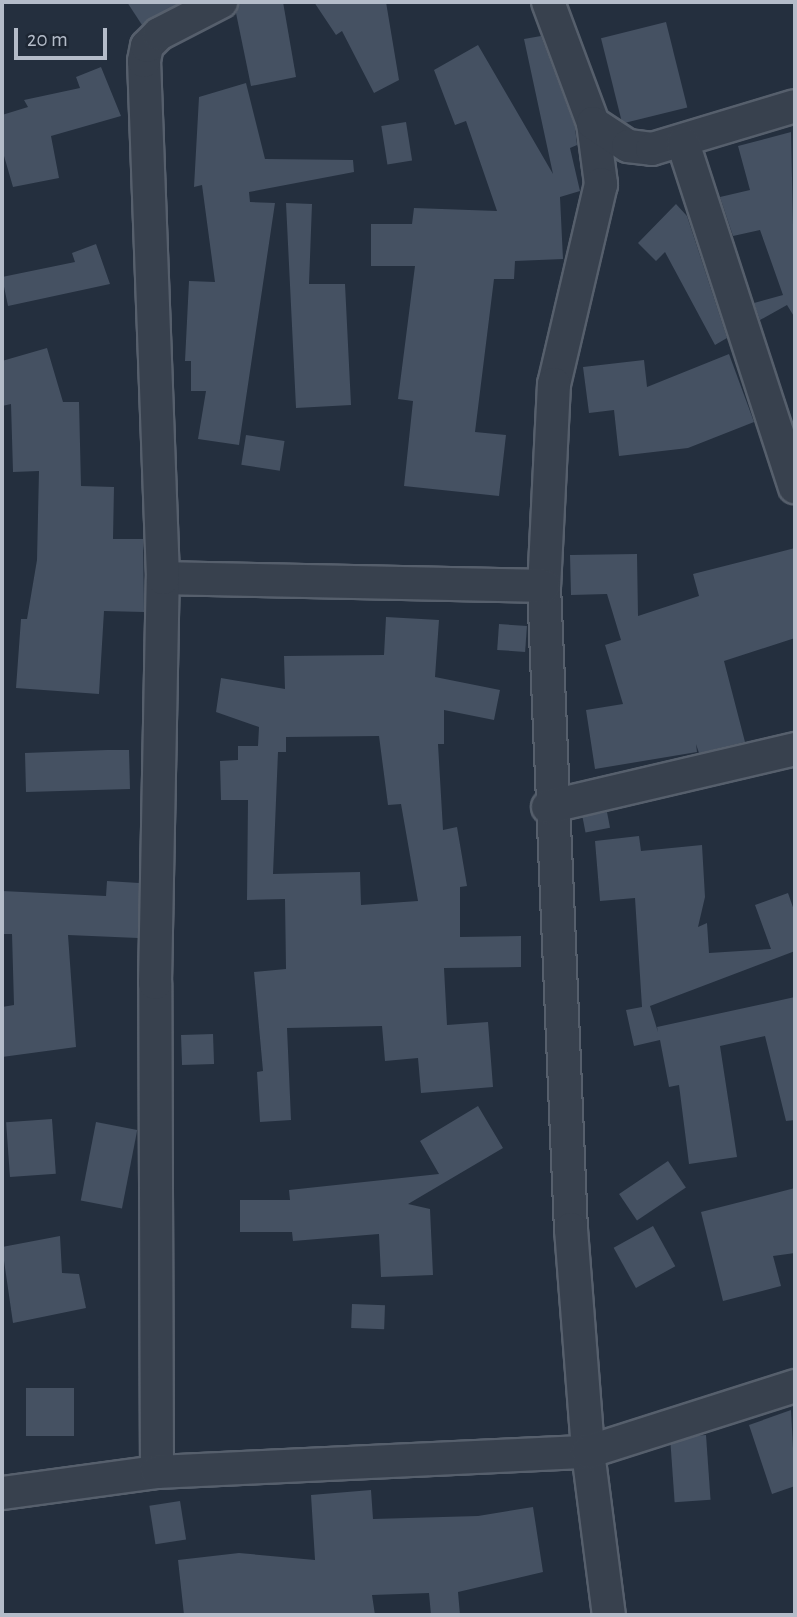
<!DOCTYPE html>
<style>
body{margin:0}
#map{position:relative;width:797px;height:1617px;overflow:hidden;background:#242f3e;font-family:"Alegreya Sans",sans-serif}
div>[style]{position:absolute}
[style*='--x']{left:calc(var(--x)*1px);top:calc(var(--y)*1px);width:calc(var(--w)*1px);rotate:calc(var(--a)*1deg)}
.building>*{inset:0;background:#455162;transform-origin:0 0}
.roads{filter:drop-shadow(2px 0 #565f6c) drop-shadow(-2px 0 #565f6c) drop-shadow(0 2px #565f6c) drop-shadow(0 -2px #565f6c)}
.minor>*{height:32px;margin:-16px;padding:0 16px;transform-origin:16px;border-radius:16px;background:#38414e}
span{translate:-50% -50%;white-space:nowrap;text-align:center;line-height:1.15;-webkit-text-stroke:6px #1d2633;paint-order:stroke}
.frame{position:absolute;inset:0;border:4px solid #b4bcc9;pointer-events:none}
.scale{position:absolute;left:14px;top:28px;width:93px;height:32px;box-sizing:border-box;border:4px solid #b4bcc9;border-top:0;padding-left:9px;font-size:21px;line-height:24px;white-space:nowrap;color:#b4bcc9;-webkit-text-stroke:5px #1d2633;paint-order:stroke}
</style>
<div id="map">
<div class="building">
<i style="clip-path:polygon(127px 2px,181px 2px,142px 25px)"></i>
<i style="clip-path:polygon(239px 2px,283px 2px,296px 77px,251px 86px,236px 13px)"></i>
<i style="clip-path:polygon(314px 2px,386px 2px,399px 80px,374px 93px,342px 31px,336px 35px)"></i>
<i style="left:666px;top:22px;width:88px;height:67px;rotate:76deg"></i>
<i style="clip-path:polygon(541px 36px,575px 127px,577px 145px,570px 148px,580px 191px,560px 197px,563px 259px,515px 261px,514px 279px,494px 279px,475px 432px,506px 435px,499px 496px,404px 486px,413px 401px,398px 399px,415px 266px,371px 266px,371px 224px,412px 224px,414px 208px,497px 211px,466px 121px,455px 125px,434px 70px,478px 45px,553px 174px,524px 39px)"></i>
<i style="clip-path:polygon(101px 67px,121px 116px,51px 136px,59px 178px,13px 187px,2px 149px,2px 115px,28px 107px,24px 100px,80px 88px,76px 77px)"></i>
<i style="clip-path:polygon(246px 83px,265px 159px,353px 160px,354px 172px,249px 192px,250px 202px,275px 203px,239px 445px,198px 439px,206px 391px,191px 391px,191px 361px,185px 361px,189px 281px,215px 282px,202px 185px,194px 187px,199px 97px)"></i>
<i style="left:406px;top:122px;width:39px;height:25px;rotate:81deg"></i>
<i style="clip-path:polygon(791px 132px,795px 318px,787px 305px,760px 320px,754px 303px,783px 295px,760px 230px,733px 236px,720px 197px,750px 190px,738px 146px)"></i>
<i style="clip-path:polygon(286px 203px,312px 204px,309px 284px,345px 284px,351px 405px,296px 408px)"></i>
<i style="clip-path:polygon(676px 204px,687px 216px,727px 338px,715px 345px,665px 252px,656px 261px,638px 243px)"></i>
<i style="clip-path:polygon(96px 244px,110px 284px,8px 306px,2px 277px,75px 262px,72px 253px)"></i>
<i style="clip-path:polygon(47px 348px,63px 402px,79px 402px,81px 486px,114px 487px,113px 539px,143px 539px,144px 612px,104px 611px,99px 694px,16px 688px,21px 619px,27px 619px,37px 560px,39px 471px,13px 472px,11px 404px,2px 406px,2px 361px)"></i>
<i style="clip-path:polygon(729px 354px,754px 422px,688px 448px,619px 456px,614px 410px,589px 413px,583px 367px,644px 360px,647px 387px)"></i>
<i style="left:246px;top:435px;width:39px;height:30px;rotate:9deg"></i>
<i style="clip-path:polygon(795px 548px,795px 638px,724px 661px,745px 742px,699px 753px,696px 744px,697px 752px,595px 769px,586px 710px,623px 704px,605px 645px,621px 640px,607px 594px,571px 595px,570px 555px,637px 554px,638px 616px,699px 596px,693px 574px)"></i>
<i style="clip-path:polygon(evenodd,386px 617px,439px 620px,435px 677px,500px 690px,494px 720px,444px 710px,444px 744px,438px 744px,443px 830px,457px 827px,467px 886px,460px 887px,460px 937px,521px 936px,521px 967px,444px 968px,447px 1025px,488px 1022px,493px 1087px,421px 1093px,418px 1058px,385px 1061px,382px 1026px,287px 1028px,291px 1120px,260px 1122px,257px 1072px,263px 1071px,254px 972px,286px 969px,285px 899px,247px 900px,248px 800px,221px 800px,220px 761px,238px 760px,238px 746px,258px 746px,259px 727px,216px 712px,221px 678px,285px 689px,284px 656px,384px 655px,386px 617px,379px 736px,388px 805px,401px 804px,418px 901px,361px 905px,360px 872px,273px 874px,278px 752px,286px 752px,286px 737px,379px 736px)"></i>
<i style="left:499px;top:624px;width:28px;height:26px;rotate:4deg"></i>
<i style="clip-path:polygon(107px 750px,129px 750px,130px 789px,26px 792px,25px 753px)"></i>
<i style="left:607px;top:812px;width:16px;height:25px;rotate:79deg"></i>
<i style="clip-path:polygon(639px 836px,641px 851px,702px 845px,705px 897px,698px 927px,707px 923px,709px 953px,771px 949px,755px 905px,788px 893px,795px 913px,795px 951px,650px 1006px,658px 1032px,657px 1027px,795px 997px,795px 1120px,786px 1121px,765px 1036px,720px 1046px,737px 1157px,689px 1164px,679px 1085px,669px 1087px,660px 1040px,634px 1046px,626px 1010px,642px 1007px,635px 898px,600px 901px,595px 841px)"></i>
<i style="clip-path:polygon(107px 881px,139px 883px,138px 938px,68px 935px,76px 1047px,2px 1057px,2px 1007px,14px 1005px,12px 934px,3px 934px,2px 891px,106px 896px)"></i>
<i style="left:213px;top:1034px;width:30px;height:32px;rotate:88deg"></i>
<i style="clip-path:polygon(478px 1106px,503px 1148px,408px 1204px,430px 1209px,433px 1275px,381px 1277px,379px 1234px,293px 1241px,292px 1232px,240px 1232px,240px 1200px,290px 1200px,289px 1190px,439px 1174px,420px 1141px)"></i>
<i style="left:52px;top:1119px;width:55px;height:46px;rotate:86deg"></i>
<i style="left:96px;top:1122px;width:42px;height:80px;rotate:11deg"></i>
<i style="left:668px;top:1161px;width:32px;height:59px;rotate:56deg"></i>
<i style="clip-path:polygon(795px 1188px,795px 1253px,773px 1256px,781px 1286px,723px 1301px,701px 1212px)"></i>
<i style="left:653px;top:1226px;width:46px;height:45px;rotate:61deg"></i>
<i style="clip-path:polygon(60px 1236px,62px 1273px,79px 1274px,86px 1308px,13px 1323px,2px 1247px)"></i>
<i style="left:352px;top:1304px;width:33px;height:24px;rotate:2deg"></i>
<i style="left:74px;top:1388px;width:48px;height:48px;rotate:90deg"></i>
<i style="clip-path:polygon(791px 1410px,795px 1486px,772px 1494px,749px 1425px)"></i>
<i style="left:706px;top:1435px;width:65px;height:36px;rotate:86deg"></i>
<i style="clip-path:polygon(371px 1490px,373px 1519px,478px 1516px,533px 1507px,543px 1572px,458px 1592px,460px 1615px,431px 1615px,429px 1593px,372px 1595px,375px 1615px,184px 1615px,178px 1560px,239px 1553px,315px 1560px,311px 1495px)"></i>
<i style="left:180px;top:1501px;width:39px;height:31px;rotate:81deg"></i>
</div>
<div class="roads">
<div class="minor">
<i style="--x:548;--y:2;--w:129;--a:69.6"></i>
<i style="--x:593;--y:123;--w:62;--a:82.5"></i>
<i style="--x:601;--y:184;--w:205;--a:103.2"></i>
<i style="--x:554;--y:384;--w:202;--a:92.8"></i>
<i style="--x:544;--y:586;--w:644;--a:87.6"></i>
<i style="--x:571;--y:1229;--w:224;--a:85.6"></i>
<i style="--x:588;--y:1452;--w:164;--a:82.7"></i>
<i style="--x:593;--y:123;--w:42;--a:33.3"></i>
<i style="--x:628;--y:146;--w:24;--a:7"></i>
<i style="--x:652;--y:149;--w:149;--a:-16.7"></i>
<i style="--x:683;--y:143;--w:362;--a:72"></i>
<i style="--x:163;--y:578;--w:381;--a:1.2"></i>
<i style="--x:548;--y:807;--w:254;--a:-13.2"></i>
<i style="--x:157;--y:1472;--w:489;--a:-90.2"></i>
<i style="--x:155;--y:983;--w:405;--a:-88.9"></i>
<i style="--x:163;--y:578;--w:517;--a:-92.1"></i>
<i style="--x:144;--y:61;--w:15;--a:-79"></i>
<i style="--x:147;--y:46;--w:17;--a:-45"></i>
<i style="--x:159;--y:34;--w:70;--a:-27.3"></i>
<i style="--x:2;--y:1493;--w:156;--a:-7.7"></i>
<i style="--x:157;--y:1472;--w:431;--a:-2.7"></i>
<i style="--x:588;--y:1452;--w:217;--a:-17.7"></i>
</div>
</div>
<div class="frame"></div>
<div class="scale">20 m</div>
</div>
